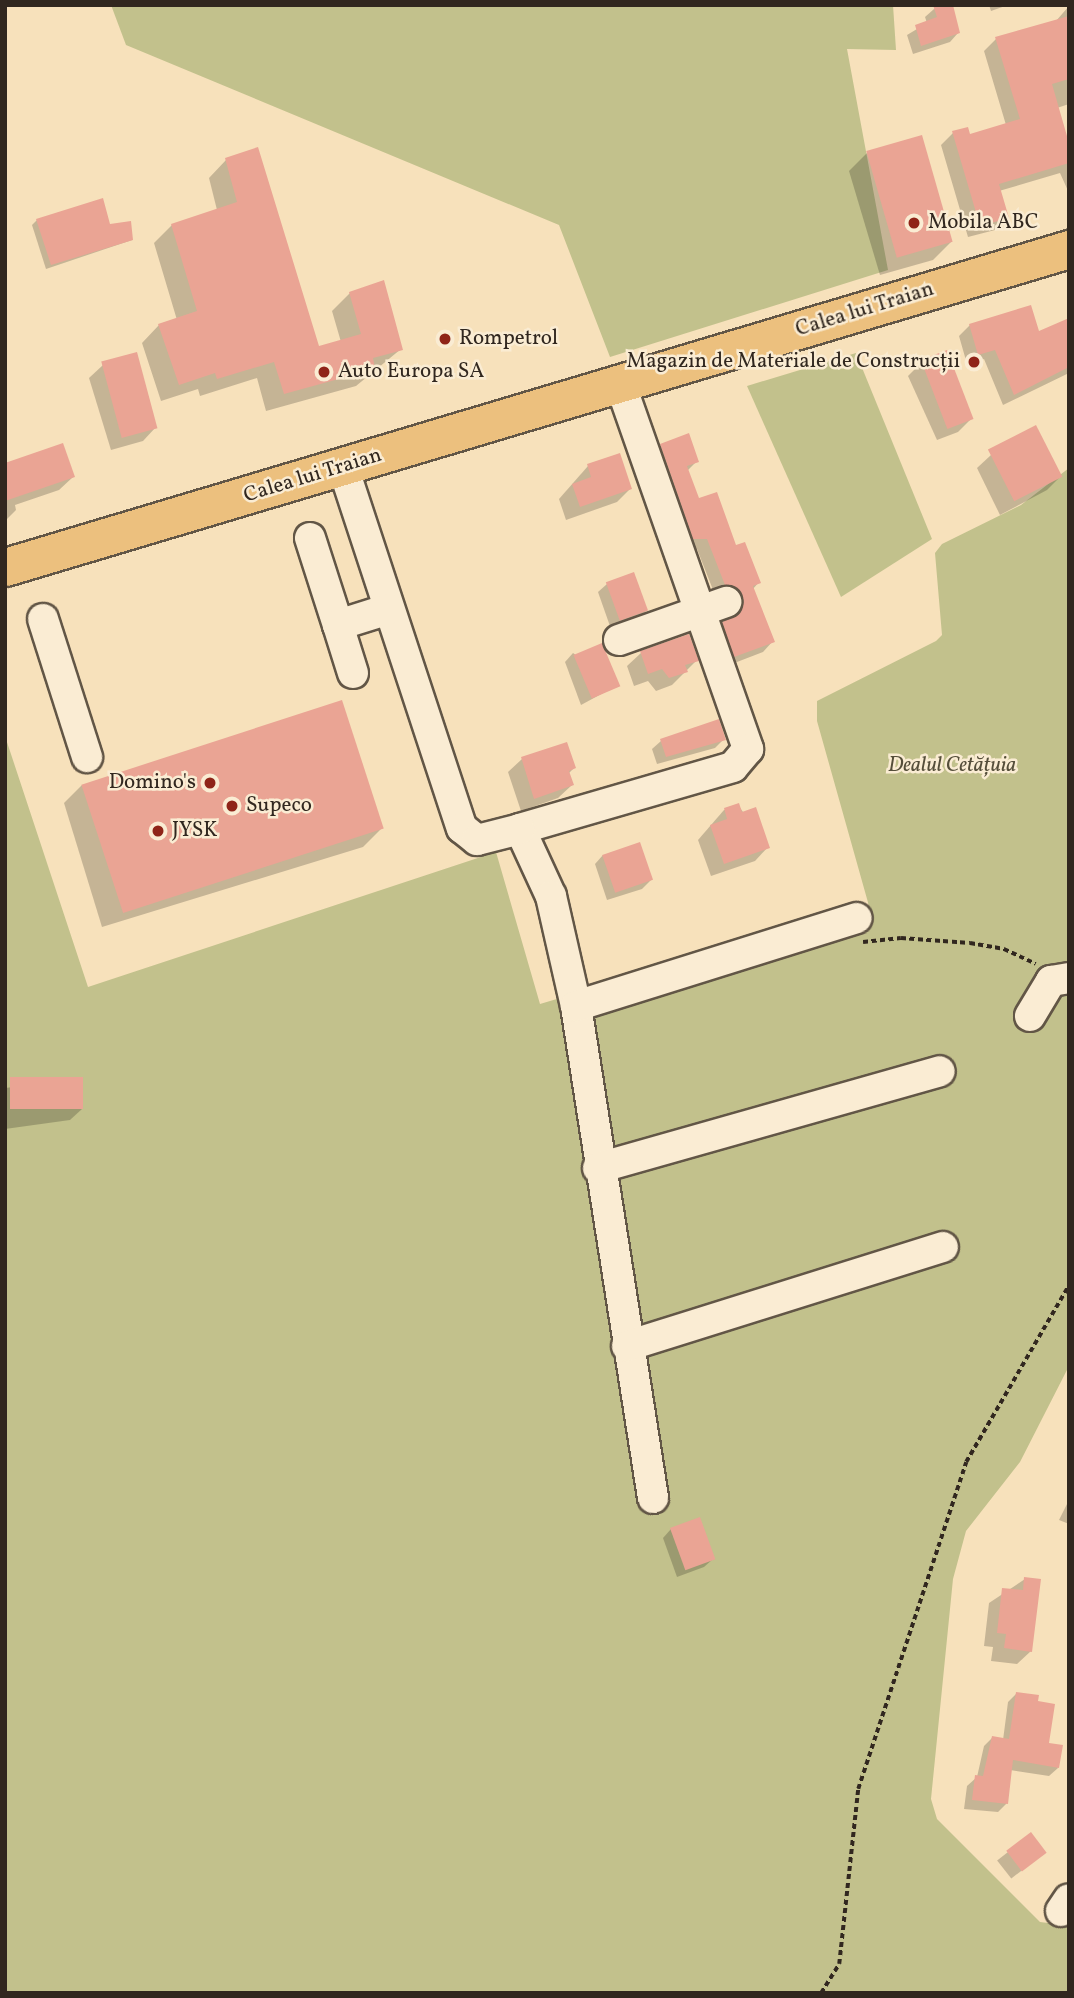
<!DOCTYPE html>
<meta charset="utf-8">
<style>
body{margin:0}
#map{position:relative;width:1074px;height:1998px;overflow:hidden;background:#f7e1bb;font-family:Vollkorn,serif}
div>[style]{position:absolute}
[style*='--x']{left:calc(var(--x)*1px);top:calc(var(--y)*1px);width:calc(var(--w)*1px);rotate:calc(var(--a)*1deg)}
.green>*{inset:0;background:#c2c18c}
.shadow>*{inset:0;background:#0003;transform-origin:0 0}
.building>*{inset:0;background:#eaa494;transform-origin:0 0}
.path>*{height:3.5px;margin-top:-1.75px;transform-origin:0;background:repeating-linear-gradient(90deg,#31271f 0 5px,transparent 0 8.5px)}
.roads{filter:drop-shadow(2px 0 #625646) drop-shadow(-2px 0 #625646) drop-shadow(0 2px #625646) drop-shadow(0 -2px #625646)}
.minor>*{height:30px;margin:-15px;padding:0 15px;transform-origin:15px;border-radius:15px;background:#faecd3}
.major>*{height:37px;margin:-18.5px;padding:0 18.5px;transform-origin:18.5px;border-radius:18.5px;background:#ecc07e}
.dots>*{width:19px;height:19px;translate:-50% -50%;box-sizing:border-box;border:4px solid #faecd3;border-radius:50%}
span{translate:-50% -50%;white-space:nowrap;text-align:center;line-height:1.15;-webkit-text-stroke:5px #faecd3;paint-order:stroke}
.poi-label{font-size:21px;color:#31271f}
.left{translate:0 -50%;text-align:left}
.right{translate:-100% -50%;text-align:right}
.street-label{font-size:21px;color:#31271f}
.park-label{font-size:21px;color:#554e3a;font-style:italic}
.frame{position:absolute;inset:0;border:7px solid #31271f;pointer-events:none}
</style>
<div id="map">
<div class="green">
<i style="clip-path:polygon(111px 5px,893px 5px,896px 50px,847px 49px,888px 270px,610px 357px,559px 225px,126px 45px)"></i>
<i style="clip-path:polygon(856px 353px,932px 539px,841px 597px,747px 386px)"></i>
<i style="clip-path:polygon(1069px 468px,1069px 1366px,1020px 1462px,966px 1531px,953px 1579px,931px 1799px,937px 1819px,1040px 1922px,1056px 1924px,1069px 1909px,1069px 1993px,5px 1993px,5px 736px,88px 987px,496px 852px,540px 1004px,869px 906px,817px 721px,817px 701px,936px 641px,942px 635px,935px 553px,942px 544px,1021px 505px)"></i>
</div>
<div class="shadow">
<i style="clip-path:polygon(946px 5px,958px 33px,950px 42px,913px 54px,907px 35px,927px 23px,925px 17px,934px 9px)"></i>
<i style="clip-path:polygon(989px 5px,1008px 5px,991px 11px)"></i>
<i style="clip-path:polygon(1069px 6px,1069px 104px,1057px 108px,1069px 148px,1069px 193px,1060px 173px,999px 191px,1007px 218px,995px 230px,968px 237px,941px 145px,953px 133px,969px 136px,1006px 125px,984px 51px,996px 39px,1056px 21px)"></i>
<i style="clip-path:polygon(867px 153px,951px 242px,933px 260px,880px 275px,849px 171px)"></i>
<i style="clip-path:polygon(226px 160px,318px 348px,341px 342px,332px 311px,350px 293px,401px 349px,356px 386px,266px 411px,257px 378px,200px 396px,198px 389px,161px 401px,142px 343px,159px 325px,177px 320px,154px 243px,172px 225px,217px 210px,209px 178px)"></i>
<i style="clip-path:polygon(37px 220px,109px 226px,132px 240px,46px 269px,32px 225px)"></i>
<i style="clip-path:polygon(1069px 320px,1069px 373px,1003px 405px,984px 359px,967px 364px,959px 336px,970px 325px,1038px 333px)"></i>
<i style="clip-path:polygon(922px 362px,972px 418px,958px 432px,937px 440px,908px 376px)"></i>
<i style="clip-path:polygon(103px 365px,156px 427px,143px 441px,111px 450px,89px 378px)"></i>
<i style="clip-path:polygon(661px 446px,697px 461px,687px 471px,698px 500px,759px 582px,753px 589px,773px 641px,763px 652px,724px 667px,713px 634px,731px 619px,733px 608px,715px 595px,697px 549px,683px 549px,650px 456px)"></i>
<i style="clip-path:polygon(991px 455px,1060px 477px,1047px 490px,1000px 515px,977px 468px)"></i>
<i style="clip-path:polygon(5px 465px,73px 477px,59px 490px,15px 505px,16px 510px,5px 521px)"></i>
<i style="clip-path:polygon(588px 466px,630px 489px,617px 502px,566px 520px,559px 499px)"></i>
<i style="clip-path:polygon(607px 584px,646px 611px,637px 619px,611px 629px,598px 592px)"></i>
<i style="clip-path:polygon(573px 653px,618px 685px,581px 705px,565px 662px)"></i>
<i style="clip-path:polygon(641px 653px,697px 660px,672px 685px,656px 691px,648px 681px,634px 686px,627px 666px)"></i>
<i style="clip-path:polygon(724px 739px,715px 748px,657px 764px,652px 749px,661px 741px)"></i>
<i style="clip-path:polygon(522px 759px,574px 768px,568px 774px,572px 785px,558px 798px,521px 811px,508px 772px)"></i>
<i style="clip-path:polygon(82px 785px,381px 829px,363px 847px,102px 927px,64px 803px)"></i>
<i style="clip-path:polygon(738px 805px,768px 847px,755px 861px,711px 876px,698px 840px,724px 810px)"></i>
<i style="clip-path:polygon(603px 855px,651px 880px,642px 889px,607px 900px,595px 864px)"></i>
<i style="clip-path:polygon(81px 1079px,82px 1109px,70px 1120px,5px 1129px,5px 1088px)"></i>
<i style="clip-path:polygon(1068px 1502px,1069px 1502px,1069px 1524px,1059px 1520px)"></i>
<i style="clip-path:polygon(671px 1529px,713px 1559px,704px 1567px,677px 1577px,663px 1538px)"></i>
<i style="clip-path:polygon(1025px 1579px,1031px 1651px,1017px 1664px,991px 1661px,993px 1647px,984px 1646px,989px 1603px)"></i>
<i style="clip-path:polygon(1017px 1693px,1058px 1768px,1049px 1776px,1010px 1770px,1007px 1803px,998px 1812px,964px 1809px,967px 1786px,977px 1777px,984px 1746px,993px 1737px,1003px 1740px,1008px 1702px)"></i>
<i style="left:1031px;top:1834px;width:23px;height:43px;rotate:52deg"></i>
</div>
<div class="building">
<i style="clip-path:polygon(933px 5px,953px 5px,960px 33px,921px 46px,915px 25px,937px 17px)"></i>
<i style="clip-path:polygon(1069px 16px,1069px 79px,1052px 84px,1069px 143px,1069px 163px,999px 184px,1009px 218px,980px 226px,952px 131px,968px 127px,970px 134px,1020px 119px,995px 37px)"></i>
<i style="left:922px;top:135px;width:111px;height:58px;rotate:74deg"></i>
<i style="clip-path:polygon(258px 147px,319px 346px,361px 334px,349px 292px,384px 280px,403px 350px,373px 358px,375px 369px,284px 394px,274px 362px,217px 379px,215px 373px,179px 385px,158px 324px,197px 311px,171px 224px,237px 202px,225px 158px)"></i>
<i style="clip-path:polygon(103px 198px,110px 224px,131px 221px,133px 240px,51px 265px,36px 219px)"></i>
<i style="clip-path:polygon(1031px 305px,1039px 331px,1069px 318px,1069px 367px,1014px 395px,995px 350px,978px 355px,969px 324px)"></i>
<i style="left:947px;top:350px;width:74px;height:28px;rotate:69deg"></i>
<i style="left:137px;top:352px;width:79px;height:37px;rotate:75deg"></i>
<i style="left:1036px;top:425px;width:58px;height:54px;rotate:63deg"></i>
<i style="clip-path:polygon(689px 433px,699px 462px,687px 466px,699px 498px,717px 492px,736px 545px,745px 542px,761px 583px,753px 586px,775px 642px,734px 657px,722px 622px,740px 613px,743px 597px,737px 588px,725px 585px,707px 539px,693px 539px,660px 444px)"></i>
<i style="clip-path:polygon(63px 443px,75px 477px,5px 501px,5px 463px)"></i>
<i style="clip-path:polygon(620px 453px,632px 489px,580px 507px,572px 484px,591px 477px,587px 464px)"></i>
<i style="left:634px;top:572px;width:41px;height:30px;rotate:70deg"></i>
<i style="clip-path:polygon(689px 634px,699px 661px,685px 665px,688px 672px,669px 678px,662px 669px,648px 674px,640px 651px)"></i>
<i style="left:602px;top:643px;width:47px;height:31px;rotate:67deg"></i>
<i style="left:342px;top:700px;width:135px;height:274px;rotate:72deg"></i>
<i style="clip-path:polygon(719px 719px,726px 740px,666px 757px,660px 739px)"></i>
<i style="clip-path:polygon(567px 742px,576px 768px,569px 771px,574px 785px,534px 799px,521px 757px)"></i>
<i style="clip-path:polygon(739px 803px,742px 812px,756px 807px,770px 848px,724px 864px,710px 825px,727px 819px,724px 808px)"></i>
<i style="left:640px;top:842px;width:40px;height:40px;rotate:71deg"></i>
<i style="left:83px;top:1077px;width:32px;height:73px;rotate:90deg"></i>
<i style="left:700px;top:1517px;width:45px;height:32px;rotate:70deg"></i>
<i style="clip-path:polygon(1024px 1577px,1041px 1579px,1032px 1652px,1004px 1648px,1006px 1634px,997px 1633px,1002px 1588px,1023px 1590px)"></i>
<i style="clip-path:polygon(1016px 1692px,1039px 1695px,1038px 1701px,1055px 1704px,1049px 1743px,1063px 1745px,1059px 1768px,1013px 1760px,1008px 1804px,972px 1800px,975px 1775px,983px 1776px,992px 1736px,1009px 1739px)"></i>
<i style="left:1031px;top:1832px;width:26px;height:31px;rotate:53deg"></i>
</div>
<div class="path">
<i style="--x:863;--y:942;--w:38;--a:-6"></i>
<i style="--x:901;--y:938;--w:69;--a:4.1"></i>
<i style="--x:970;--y:943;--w:35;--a:10"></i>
<i style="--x:1004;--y:949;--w:35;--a:25"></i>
<i style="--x:821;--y:1993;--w:34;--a:-58"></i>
<i style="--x:839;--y:1964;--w:176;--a:-83.8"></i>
<i style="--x:858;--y:1789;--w:344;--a:-71.7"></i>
<i style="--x:966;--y:1462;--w:205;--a:-59.8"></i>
</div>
<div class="roads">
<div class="minor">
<i style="--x:620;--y:383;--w:388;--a:70.7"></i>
<i style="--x:748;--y:749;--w:23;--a:130"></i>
<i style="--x:733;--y:767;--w:222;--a:163.8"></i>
<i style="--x:520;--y:829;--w:74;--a:65.2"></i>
<i style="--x:551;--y:896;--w:113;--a:77.2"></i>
<i style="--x:576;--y:1006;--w:498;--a:81.1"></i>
<i style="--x:343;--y:467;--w:380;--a:71.8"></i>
<i style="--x:462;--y:828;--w:19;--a:39"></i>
<i style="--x:477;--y:840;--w:44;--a:-14.3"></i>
<i style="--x:310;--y:538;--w:91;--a:72.2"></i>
<i style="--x:43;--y:619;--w:145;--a:72.3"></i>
<i style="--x:619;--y:640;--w:114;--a:-19.6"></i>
<i style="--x:353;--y:673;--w:50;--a:-107.4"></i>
<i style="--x:338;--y:625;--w:53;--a:-17.4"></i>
<i style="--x:576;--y:1006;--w:294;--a:-17.4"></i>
<i style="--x:1030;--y:1016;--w:41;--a:-59"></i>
<i style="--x:1051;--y:981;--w:18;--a:-9"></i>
<i style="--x:598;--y:1168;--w:355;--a:-15.8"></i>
<i style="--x:627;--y:1346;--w:331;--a:-17.4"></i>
<i style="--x:1061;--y:1911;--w:14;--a:-56"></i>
</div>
<div class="major">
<i style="--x:5;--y:567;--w:1111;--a:-16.64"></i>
</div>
</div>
<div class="dots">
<i style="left:914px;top:223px;background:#8f2418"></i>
<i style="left:445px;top:339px;background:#8f2418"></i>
<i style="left:974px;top:362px;background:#8f2418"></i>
<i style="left:324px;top:372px;background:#8f2418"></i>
<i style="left:210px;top:783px;background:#8f2418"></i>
<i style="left:232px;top:806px;background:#8f2418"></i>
<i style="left:158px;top:831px;background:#8f2418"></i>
</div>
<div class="poi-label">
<span class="left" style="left:928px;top:223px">Mobila ABC</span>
<span class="left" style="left:459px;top:339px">Rompetrol</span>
<span class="right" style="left:960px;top:362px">Magazin de Materiale de Construcții</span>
<span class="left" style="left:338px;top:372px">Auto Europa SA</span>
<span class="right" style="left:196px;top:783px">Domino's</span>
<span class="left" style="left:246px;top:806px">Supeco</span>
<span class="left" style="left:172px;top:831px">JYSK</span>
</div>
<div class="street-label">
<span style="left:865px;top:310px;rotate:-17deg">Calea lui Traian</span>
<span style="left:313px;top:476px;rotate:-17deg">Calea lui Traian</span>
</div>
<div class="park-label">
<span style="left:952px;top:766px">Dealul Cetățuia</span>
</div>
<div class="frame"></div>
</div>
